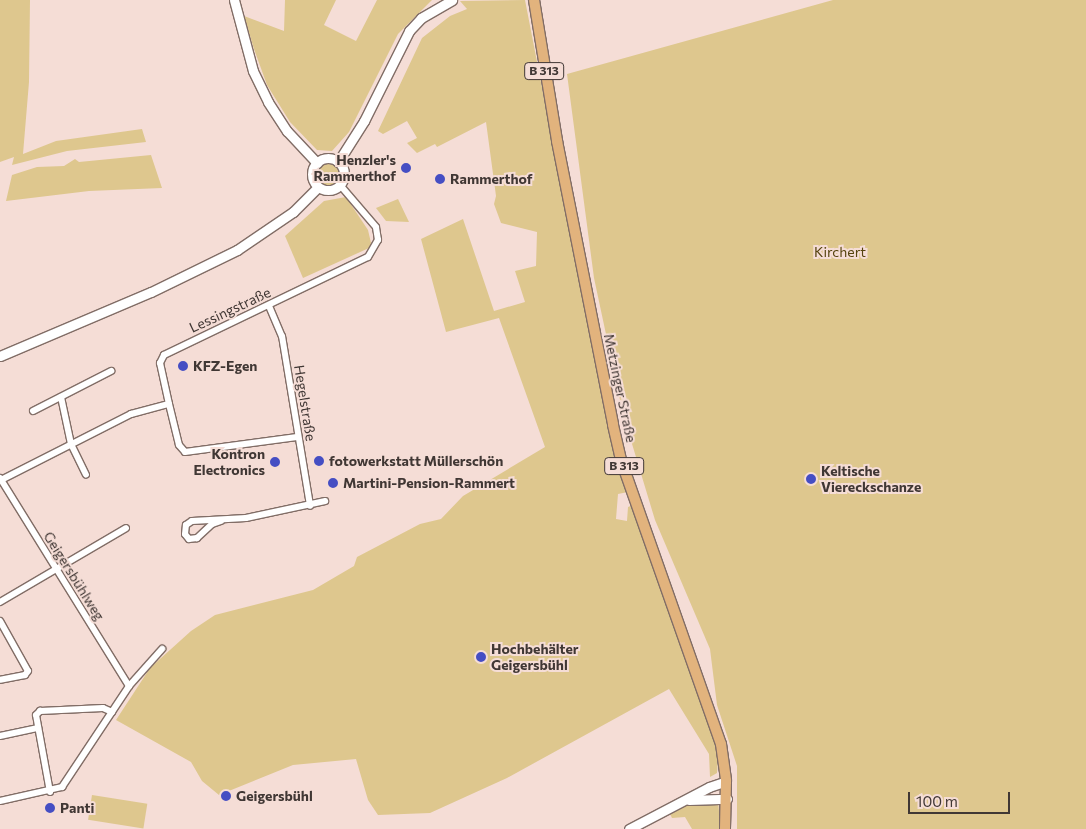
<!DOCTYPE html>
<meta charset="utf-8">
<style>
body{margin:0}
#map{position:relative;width:1086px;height:829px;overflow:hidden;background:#f5ddd6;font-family:Commissioner,sans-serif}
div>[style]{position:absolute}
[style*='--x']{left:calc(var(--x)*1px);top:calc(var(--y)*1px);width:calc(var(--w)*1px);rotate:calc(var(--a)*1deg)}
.green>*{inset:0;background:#dec78e;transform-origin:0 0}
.round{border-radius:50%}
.roads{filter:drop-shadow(1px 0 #816d66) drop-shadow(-1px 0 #816d66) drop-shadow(0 1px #816d66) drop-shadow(0 -1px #816d66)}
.street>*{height:6px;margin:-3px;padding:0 3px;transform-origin:3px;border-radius:3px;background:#fff}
.secondary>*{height:9px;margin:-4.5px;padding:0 4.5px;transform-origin:4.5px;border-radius:4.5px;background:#fff}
.secondary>.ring{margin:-4.5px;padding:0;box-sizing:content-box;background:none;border:9px solid #fff;border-radius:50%}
.primary>*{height:10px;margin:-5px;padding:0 5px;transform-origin:5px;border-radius:5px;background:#e2b37d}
.dots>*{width:14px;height:14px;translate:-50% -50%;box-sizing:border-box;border:2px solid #f5ddd6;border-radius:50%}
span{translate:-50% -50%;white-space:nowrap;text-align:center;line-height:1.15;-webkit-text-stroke:4px #f5ddd6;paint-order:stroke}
.shield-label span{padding:1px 4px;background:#f5ddd6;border:1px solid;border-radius:4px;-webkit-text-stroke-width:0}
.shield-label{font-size:12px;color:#403734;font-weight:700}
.poi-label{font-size:14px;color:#403734;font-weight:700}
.right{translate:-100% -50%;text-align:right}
.left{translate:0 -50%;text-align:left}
.park-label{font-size:14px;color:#56430e}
.street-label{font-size:14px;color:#403734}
.scale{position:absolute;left:908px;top:792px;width:102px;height:22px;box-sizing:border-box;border:2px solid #403734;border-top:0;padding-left:6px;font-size:15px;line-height:18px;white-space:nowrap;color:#403734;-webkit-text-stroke:4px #f5ddd6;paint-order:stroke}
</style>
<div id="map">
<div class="green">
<i style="clip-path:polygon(0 0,30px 0,29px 82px,23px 154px,56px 141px,142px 129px,146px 142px,67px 151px,12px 165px,14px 157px,0 162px)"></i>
<i style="clip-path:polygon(285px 0,336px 0,324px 25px,356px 41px,377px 0,432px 0,398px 34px,349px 132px,332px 151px,317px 150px,290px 122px,267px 85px,254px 49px,244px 16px,284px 31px)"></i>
<i style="clip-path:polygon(525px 0,606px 417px,628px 492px,618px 494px,616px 519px,627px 521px,628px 507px,633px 505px,713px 735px,718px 760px,717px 773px,710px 777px,709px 754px,669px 689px,507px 778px,430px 813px,378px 815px,368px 800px,356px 759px,293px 765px,219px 795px,202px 781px,191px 762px,116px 720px,150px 668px,191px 631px,215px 615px,313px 590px,354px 566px,357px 557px,420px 524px,441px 519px,463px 496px,545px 447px,499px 318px,446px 332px,421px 239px,463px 219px,494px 311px,525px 302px,515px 271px,536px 266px,537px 232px,501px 223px,494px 204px,496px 196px,486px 122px,437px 147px,435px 144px,417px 153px,407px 143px,417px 138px,407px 121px,383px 134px,378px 131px,422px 38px,450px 16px,467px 9px,460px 1px)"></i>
<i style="clip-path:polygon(833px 0,1086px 0,1086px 829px,737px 829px,737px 766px,717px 705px,710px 649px,655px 520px,623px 414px,594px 278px,567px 74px)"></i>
<i style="clip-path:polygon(151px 155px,162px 188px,89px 191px,6px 201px,12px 175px,37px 167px,64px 166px,75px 159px,79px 162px)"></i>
<i class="round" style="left:317px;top:164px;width:22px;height:22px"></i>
<i style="clip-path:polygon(346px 197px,368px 230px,371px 243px,369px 248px,303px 278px,285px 236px,324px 201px)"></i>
<i style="clip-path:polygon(398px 199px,409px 222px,386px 221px,376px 208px)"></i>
<i style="left:92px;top:795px;width:56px;height:25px;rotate:9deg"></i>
<i style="clip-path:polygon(718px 802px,721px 829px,692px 829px,685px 817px,672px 818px,670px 814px,689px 803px)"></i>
</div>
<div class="roads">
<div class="street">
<i style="--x:269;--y:306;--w:33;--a:67"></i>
<i style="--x:282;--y:336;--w:172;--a:80.6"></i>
<i style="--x:61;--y:397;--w:48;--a:78"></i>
<i style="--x:71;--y:444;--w:34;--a:64"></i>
<i style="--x:169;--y:404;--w:42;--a:76.3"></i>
<i style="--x:179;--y:445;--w:9;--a:49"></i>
<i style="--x:185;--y:452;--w:113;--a:-7.6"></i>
<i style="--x:33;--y:411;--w:88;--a:-27.1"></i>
<i style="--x:0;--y:478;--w:245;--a:58.2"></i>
<i style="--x:1;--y:480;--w:146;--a:-26.9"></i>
<i style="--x:131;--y:414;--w:39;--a:-15"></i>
<i style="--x:169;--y:404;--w:42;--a:-102.4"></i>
<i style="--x:160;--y:363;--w:9;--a:-63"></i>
<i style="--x:164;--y:355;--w:226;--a:-25.7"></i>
<i style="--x:368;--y:257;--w:20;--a:-60"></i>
<i style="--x:378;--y:240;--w:13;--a:-99"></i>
<i style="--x:376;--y:227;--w:55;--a:-130.6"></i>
<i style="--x:221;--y:521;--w:9;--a:162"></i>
<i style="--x:212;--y:524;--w:21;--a:137"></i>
<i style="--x:197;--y:538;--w:8;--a:173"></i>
<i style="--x:189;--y:539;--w:6;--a:-129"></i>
<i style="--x:185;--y:534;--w:9;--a:-84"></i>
<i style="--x:186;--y:525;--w:7;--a:-34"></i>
<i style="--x:192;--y:521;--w:54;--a:-3.2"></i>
<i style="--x:246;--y:518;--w:81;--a:-12.1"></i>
<i style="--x:0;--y:602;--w:146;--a:-30.4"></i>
<i style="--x:0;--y:621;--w:57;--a:60.8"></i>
<i style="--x:28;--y:671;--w:5;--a:127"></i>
<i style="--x:25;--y:675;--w:25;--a:169"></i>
<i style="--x:0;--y:736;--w:39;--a:-12"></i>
<i style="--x:50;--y:792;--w:78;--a:-100.3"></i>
<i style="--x:36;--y:715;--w:6;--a:-45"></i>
<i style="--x:40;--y:711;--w:63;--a:-2.7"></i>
<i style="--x:103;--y:708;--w:10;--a:24"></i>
<i style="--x:0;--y:801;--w:64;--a:-12.7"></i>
<i style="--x:62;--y:787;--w:121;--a:-56.4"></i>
<i style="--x:129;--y:686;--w:50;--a:-48.3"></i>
</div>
<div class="secondary">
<i style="--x:234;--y:0;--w:73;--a:75"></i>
<i style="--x:253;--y:71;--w:34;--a:64"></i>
<i style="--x:268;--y:102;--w:35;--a:57"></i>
<i style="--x:287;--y:131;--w:44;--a:46.8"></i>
<i class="ring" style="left:312px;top:158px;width:23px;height:23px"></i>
<i style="--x:338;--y:162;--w:49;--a:-57.6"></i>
<i style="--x:364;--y:121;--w:101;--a:-63.4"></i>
<i style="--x:409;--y:31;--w:18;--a:-47"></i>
<i style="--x:421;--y:18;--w:36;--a:-30"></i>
<i style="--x:0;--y:356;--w:164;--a:-23"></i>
<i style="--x:151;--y:292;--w:96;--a:-26"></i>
<i style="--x:237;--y:250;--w:68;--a:-34.2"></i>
<i style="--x:293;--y:212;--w:35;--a:-45"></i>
<i style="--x:689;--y:800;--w:38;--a:-2"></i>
<i style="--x:629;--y:829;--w:90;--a:-27.7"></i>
<i style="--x:709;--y:787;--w:18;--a:-19"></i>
</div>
<div class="primary">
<i style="--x:534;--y:0;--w:143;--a:80.7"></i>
<i style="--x:557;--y:141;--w:289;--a:78.8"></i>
<i style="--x:613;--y:425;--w:39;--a:77"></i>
<i style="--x:622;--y:463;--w:298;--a:70.6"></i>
<i style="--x:721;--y:744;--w:37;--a:82"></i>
<i style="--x:726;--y:781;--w:48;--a:91.2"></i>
</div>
</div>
<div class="dots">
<i style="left:406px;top:168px;background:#454ec3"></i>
<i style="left:440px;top:179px;background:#454ec3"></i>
<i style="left:183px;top:366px;background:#454ec3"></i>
<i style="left:319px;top:461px;background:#454ec3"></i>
<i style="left:275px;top:462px;background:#454ec3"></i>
<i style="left:811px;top:479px;background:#454ec3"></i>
<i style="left:333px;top:483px;background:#454ec3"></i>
<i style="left:481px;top:657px;background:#454ec3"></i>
<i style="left:226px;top:796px;background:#454ec3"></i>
<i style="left:50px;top:808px;background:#454ec3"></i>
</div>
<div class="shield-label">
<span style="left:544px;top:71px">B 313</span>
<span style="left:624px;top:466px">B 313</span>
</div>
<div class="poi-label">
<span class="right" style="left:396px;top:168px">Henzler's<br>Rammerthof</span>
<span class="left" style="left:450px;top:179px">Rammerthof</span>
<span class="left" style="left:193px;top:366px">KFZ-Egen</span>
<span class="right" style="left:265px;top:462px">Kontron<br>Electronics</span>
<span class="left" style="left:329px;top:461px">fotowerkstatt Müllerschön</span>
<span class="left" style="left:821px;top:479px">Keltische<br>Viereckschanze</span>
<span class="left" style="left:343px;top:483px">Martini-Pension-Rammert</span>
<span class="left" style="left:491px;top:657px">Hochbehälter<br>Geigersbühl</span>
<span class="left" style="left:236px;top:796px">Geigersbühl</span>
<span class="left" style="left:60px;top:808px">Panti</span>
</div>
<div class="park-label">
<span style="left:840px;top:252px">Kirchert</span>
</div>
<div class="street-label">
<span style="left:230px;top:310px;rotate:-25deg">Lessingstraße</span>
<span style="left:620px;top:388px;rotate:78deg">Metzinger Straße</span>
<span style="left:305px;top:403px;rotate:81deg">Hegelstraße</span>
<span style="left:74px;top:576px;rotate:58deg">Geigersbühlweg</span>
</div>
<div class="scale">100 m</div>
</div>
